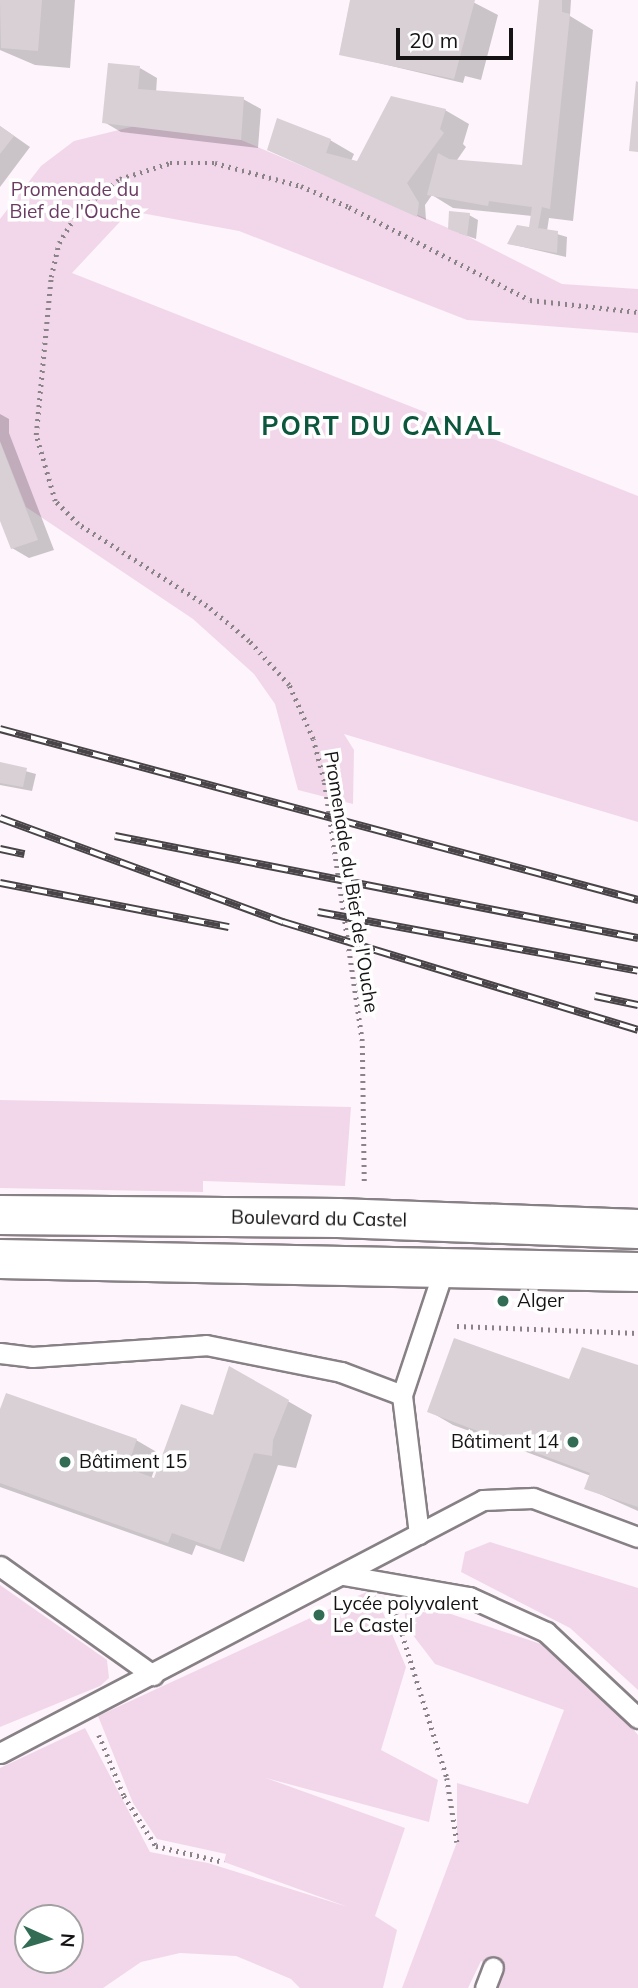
<!DOCTYPE html>
<meta charset="utf-8">
<style>
body{margin:0}
#map{position:relative;width:638px;height:1988px;overflow:hidden;background:#fdf5fb;font-family:Mulish,sans-serif}
div>[style]{position:absolute}
[style*='--x']{left:calc(var(--x)*1px);top:calc(var(--y)*1px);width:calc(var(--w)*1px);rotate:calc(var(--a)*1deg)}
.green>*{inset:0;background:#f2d7eb}
.shadow>*{inset:0;background:#0003}
.building>*{inset:0;background:#d9d0d6}
.path>*{height:4.5px;margin-top:-2.25px;transform-origin:0;background:repeating-linear-gradient(90deg,#8a8488 0 2px,transparent 0 7px)}
.roads{filter:drop-shadow(2px 0 #878085) drop-shadow(-2px 0 #878085) drop-shadow(0 2px #878085) drop-shadow(0 -2px #878085)}
.service>*{height:19px;margin:-9.5px;padding:0 9.5px;transform-origin:9.5px;border-radius:9.5px;background:#fff}
.secondary>*{height:38px;margin:-19px;padding:0 19px;transform-origin:19px;border-radius:19px;background:#fff}
.rail>*{height:8px;margin-top:-4px;transform-origin:0;background:repeating-linear-gradient(90deg,#fff 0 16px,#484447 0 32px);box-sizing:border-box;border-block:2px solid #484447}
.dots>*{width:19px;height:19px;translate:-50% -50%;box-sizing:border-box;border:4px solid #fff;border-radius:50%}
span{translate:-50% -50%;white-space:nowrap;text-align:center;line-height:1.15;-webkit-text-stroke:7px #fff;paint-order:stroke}
.park-label{font-size:19px;color:#6c3b62}
.street-label{font-size:19px;color:#161315}
.poi-label{font-size:19px;color:#161315}
.left{translate:0 -50%;text-align:left}
.right{translate:-100% -50%;text-align:right}
.district-label{font-size:26px;color:#0c563d;font-weight:700;letter-spacing:2px}
.north{position:absolute;left:14px;top:1904px;width:70px;height:70px;box-sizing:border-box;background:#fff;border:2px solid #a2a1a1;border-radius:50%;rotate:94deg;font-size:19px;font-weight:700;line-height:28px;text-align:center;color:#161315}
.north::after{content:'';display:block;margin:auto;width:24px;height:32px;background:#326c54;clip-path:polygon(50% 0,100% 100%,50% 72%,0 100%)}
.scale{position:absolute;left:396px;top:28px;width:117px;height:32px;box-sizing:border-box;border:4px solid #161315;border-top:0;padding-left:9px;font-size:21px;line-height:24px;white-space:nowrap;color:#161315;-webkit-text-stroke:5px #fff;paint-order:stroke}
</style>
<div id="map">
<div class="green">
<i style="clip-path:polygon(135px 126px,234px 137px,467px 236px,562px 284px,638px 289px,638px 333px,467px 320px,239px 231px,130px 211px,72px 273px,638px 496px,638px 822px,344px 734px,354px 750px,353px 804px,298px 790px,275px 704px,254px 674px,193px 619px,26px 507px,0 441px,0 219px,41px 166px,74px 141px)"></i>
<i style="clip-path:polygon(0 1100px,351px 1107px,345px 1186px,203px 1181px,203px 1192px,0 1188px)"></i>
<i style="clip-path:polygon(490px 1542px,638px 1588px,638px 1690px,570px 1628px,461px 1572px,465px 1552px)"></i>
<i style="clip-path:polygon(0 1585px,107px 1660px,109px 1678px,100px 1686px,0 1727px)"></i>
<i style="clip-path:polygon(evenodd,373px 1589px,406px 1667px,381px 1750px,438px 1780px,429px 1822px,266px 1778px,405px 1828px,375px 1916px,397px 1930px,383px 1988px,300px 1988px,291px 1979px,236px 1956px,180px 1953px,141px 1962px,103px 1988px,0 1988px,0 1768px,85px 1728px,150px 1852px,208px 1863px,348px 1907px,224px 1862px,226px 1854px,157px 1839px,133px 1803px,98px 1716px,373px 1589px,28px 1918px,70px 1918px,70px 1960px,28px 1960px,28px 1918px)"></i>
<i style="clip-path:polygon(403px 1598px,547px 1646px,606px 1697px,638px 1735px,638px 1988px,491px 1988px,493px 1967px,481px 1961px,468px 1988px,402px 1988px,457px 1842px,457px 1783px,528px 1804px,564px 1710px,435px 1664px,406px 1626px)"></i>
</div>
<div class="shadow">
<i style="clip-path:polygon(0 0,75px 0,70px 68px,35px 65px,0 50px)"></i>
<i style="clip-path:polygon(351px 0,469px 0,498px 15px,481px 80px,465px 76px,463px 83px,341px 54px)"></i>
<i style="clip-path:polygon(541px 0,571px 0,570px 16px,593px 30px,573px 221px,549px 218px,547px 231px,567px 237px,566px 257px,510px 244px,531px 229px,532px 216px,453px 208px,432px 195px,425px 205px,426px 220px,269px 149px,330px 140px,354px 154px,351px 161px,358px 163px,445px 110px,469px 124px,463px 144px,466px 147px,455px 163px,523px 167px)"></i>
<i style="clip-path:polygon(140px 68px,157px 78px,156px 93px,243px 99px,261px 109px,258px 148px,121px 132px,104px 122px)"></i>
<i style="clip-path:polygon(0 126px,30px 147px,0 187px)"></i>
<i style="clip-path:polygon(469px 215px,478px 220px,476px 239px,459px 233px)"></i>
<i style="clip-path:polygon(0 414px,9px 419px,9px 433px,54px 550px,29px 558px,12px 548px,0 515px)"></i>
<i style="clip-path:polygon(0 764px,36px 774px,32px 791px,0 785px)"></i>
<i style="clip-path:polygon(638px 1367px,638px 1511px,586px 1488px,591px 1476px,453px 1425px,429px 1411px)"></i>
<i style="clip-path:polygon(230px 1368px,312px 1415px,296px 1468px,278px 1465px,244px 1562px,196px 1545px,192px 1555px,0 1487px,0 1414px,136px 1440px,160px 1454px,151px 1479px,155px 1480px,214px 1417px)"></i>
</div>
<div class="building">
<i style="clip-path:polygon(0 0,42px 0,38px 51px,1px 48px)"></i>
<i style="clip-path:polygon(350px 0,475px 0,454px 79px,339px 55px)"></i>
<i style="clip-path:polygon(539px 0,562px 0,562px 12px,570px 14px,550px 209px,542px 207px,538px 228px,558px 231px,557px 253px,507px 244px,517px 225px,529px 227px,532px 207px,489px 201px,488px 206px,427px 195px,438px 153px,449px 159px,522px 165px)"></i>
<i style="clip-path:polygon(108px 63px,140px 66px,138px 89px,244px 97px,241px 140px,102px 123px)"></i>
<i style="clip-path:polygon(636px 81px,638px 82px,638px 152px,629px 151px)"></i>
<i style="clip-path:polygon(391px 96px,446px 109px,440px 129px,444px 133px,407px 183px,419px 203px,417px 217px,267px 150px,277px 118px,331px 139px,326px 153px,357px 161px)"></i>
<i style="clip-path:polygon(0 126px,14px 136px,0 154px)"></i>
<i style="clip-path:polygon(449px 211px,470px 213px,467px 236px,448px 229px)"></i>
<i style="clip-path:polygon(0 442px,38px 540px,11px 549px,0 521px)"></i>
<i style="clip-path:polygon(0 762px,27px 768px,23px 787px,0 783px)"></i>
<i style="clip-path:polygon(454px 1338px,569px 1379px,582px 1347px,638px 1365px,638px 1507px,584px 1489px,590px 1473px,427px 1412px)"></i>
<i style="clip-path:polygon(229px 1366px,289px 1400px,273px 1440px,272px 1456px,254px 1453px,220px 1550px,172px 1533px,168px 1543px,0 1483px,0 1409px,6px 1393px,137px 1439px,127px 1468px,154px 1478px,181px 1404px,213px 1415px)"></i>
</div>
<div class="path">
<i style="--x:364;--y:1181;--w:140;--a:-90.8"></i>
<i style="--x:362;--y:1041;--w:263;--a:-98.3"></i>
<i style="--x:324;--y:781;--w:43;--a:-104.7"></i>
<i style="--x:313;--y:739;--w:59;--a:-114"></i>
<i style="--x:289;--y:685;--w:59;--a:-132.3"></i>
<i style="--x:249;--y:641;--w:55;--a:-140.2"></i>
<i style="--x:207;--y:606;--w:153;--a:-147.6"></i>
<i style="--x:78;--y:524;--w:33;--a:-135"></i>
<i style="--x:55;--y:501;--w:69;--a:-106.1"></i>
<i style="--x:36;--y:435;--w:159;--a:-84.6"></i>
<i style="--x:51;--y:277;--w:35;--a:-77"></i>
<i style="--x:59;--y:243;--w:37;--a:-59"></i>
<i style="--x:78;--y:211;--w:53;--a:-37.3"></i>
<i style="--x:120;--y:179;--w:52;--a:-17.7"></i>
<i style="--x:170;--y:163;--w:45;--a:0"></i>
<i style="--x:215;--y:163;--w:89;--a:15"></i>
<i style="--x:301;--y:186;--w:52;--a:23.6"></i>
<i style="--x:349;--y:207;--w:203;--a:27.2"></i>
<i style="--x:530;--y:300;--w:109;--a:6.3"></i>
<i style="--x:457;--y:1326;--w:181;--a:2.2"></i>
<i style="--x:396;--y:1614;--w:172;--a:72.7"></i>
<i style="--x:447;--y:1778;--w:65;--a:81.1"></i>
<i style="--x:99;--y:1735;--w:66;--a:67.7"></i>
<i style="--x:124;--y:1796;--w:59;--a:57.4"></i>
<i style="--x:156;--y:1846;--w:70;--a:13.2"></i>
</div>
<div class="roads">
<div class="service">
<i style="--x:0;--y:1353;--w:32;--a:7"></i>
<i style="--x:32;--y:1357;--w:174;--a:-3.9"></i>
<i style="--x:206;--y:1345;--w:138;--a:11.3"></i>
<i style="--x:341;--y:1372;--w:65;--a:20.7"></i>
<i style="--x:419;--y:1534;--w:140;--a:-97"></i>
<i style="--x:402;--y:1395;--w:133;--a:-71.6"></i>
<i style="--x:0;--y:1566;--w:188;--a:35.5"></i>
<i style="--x:343;--y:1575;--w:128;--a:9.9"></i>
<i style="--x:469;--y:1597;--w:85;--a:24.4"></i>
<i style="--x:546;--y:1632;--w:126;--a:43.1"></i>
<i style="--x:0;--y:1753;--w:545;--a:-27.65"></i>
<i style="--x:483;--y:1500;--w:50;--a:-2.3"></i>
<i style="--x:533;--y:1498;--w:112;--a:20.4"></i>
<i style="--x:485;--y:1988;--w:22;--a:-69"></i>
</div>
<div class="secondary">
<i style="--x:0;--y:1215;--w:338;--a:0.5"></i>
<i style="--x:338;--y:1218;--w:300;--a:2.1"></i>
<i style="--x:0;--y:1259;--w:638;--a:1.17"></i>
</div>
</div>
<div class="rail">
<i style="--x:0;--y:729;--w:661;--a:15"></i>
<i style="--x:0;--y:818;--w:302;--a:20.2"></i>
<i style="--x:283;--y:922;--w:371;--a:16.9"></i>
<i style="--x:115;--y:836;--w:533;--a:11.04"></i>
<i style="--x:0;--y:849;--w:25;--a:12"></i>
<i style="--x:0;--y:883;--w:233;--a:10.9"></i>
<i style="--x:318;--y:912;--w:325;--a:10.4"></i>
<i style="--x:595;--y:996;--w:44;--a:11.8"></i>
</div>
<div class="dots">
<i style="left:503px;top:1301px;background:#326c54"></i>
<i style="left:573px;top:1442px;background:#326c54"></i>
<i style="left:65px;top:1462px;background:#326c54"></i>
<i style="left:319px;top:1615px;background:#326c54"></i>
</div>
<div class="park-label">
<span style="left:75px;top:201px">Promenade du<br>Bief de l'Ouche</span>
</div>
<div class="street-label">
<span style="left:351px;top:882px;rotate:81deg">Promenade du Bief de l'Ouche</span>
<span style="left:319px;top:1219px;rotate:1deg">Boulevard du Castel</span>
</div>
<div class="poi-label">
<span class="left" style="left:517px;top:1301px">Alger</span>
<span class="right" style="left:559px;top:1442px">Bâtiment 14</span>
<span class="left" style="left:79px;top:1462px">Bâtiment 15</span>
<span class="left" style="left:333px;top:1615px">Lycée polyvalent<br>Le Castel</span>
</div>
<div class="district-label">
<span style="left:382px;top:426px">PORT DU CANAL</span>
</div>
<div class="north">N</div>
<div class="scale">20 m</div>
</div>
